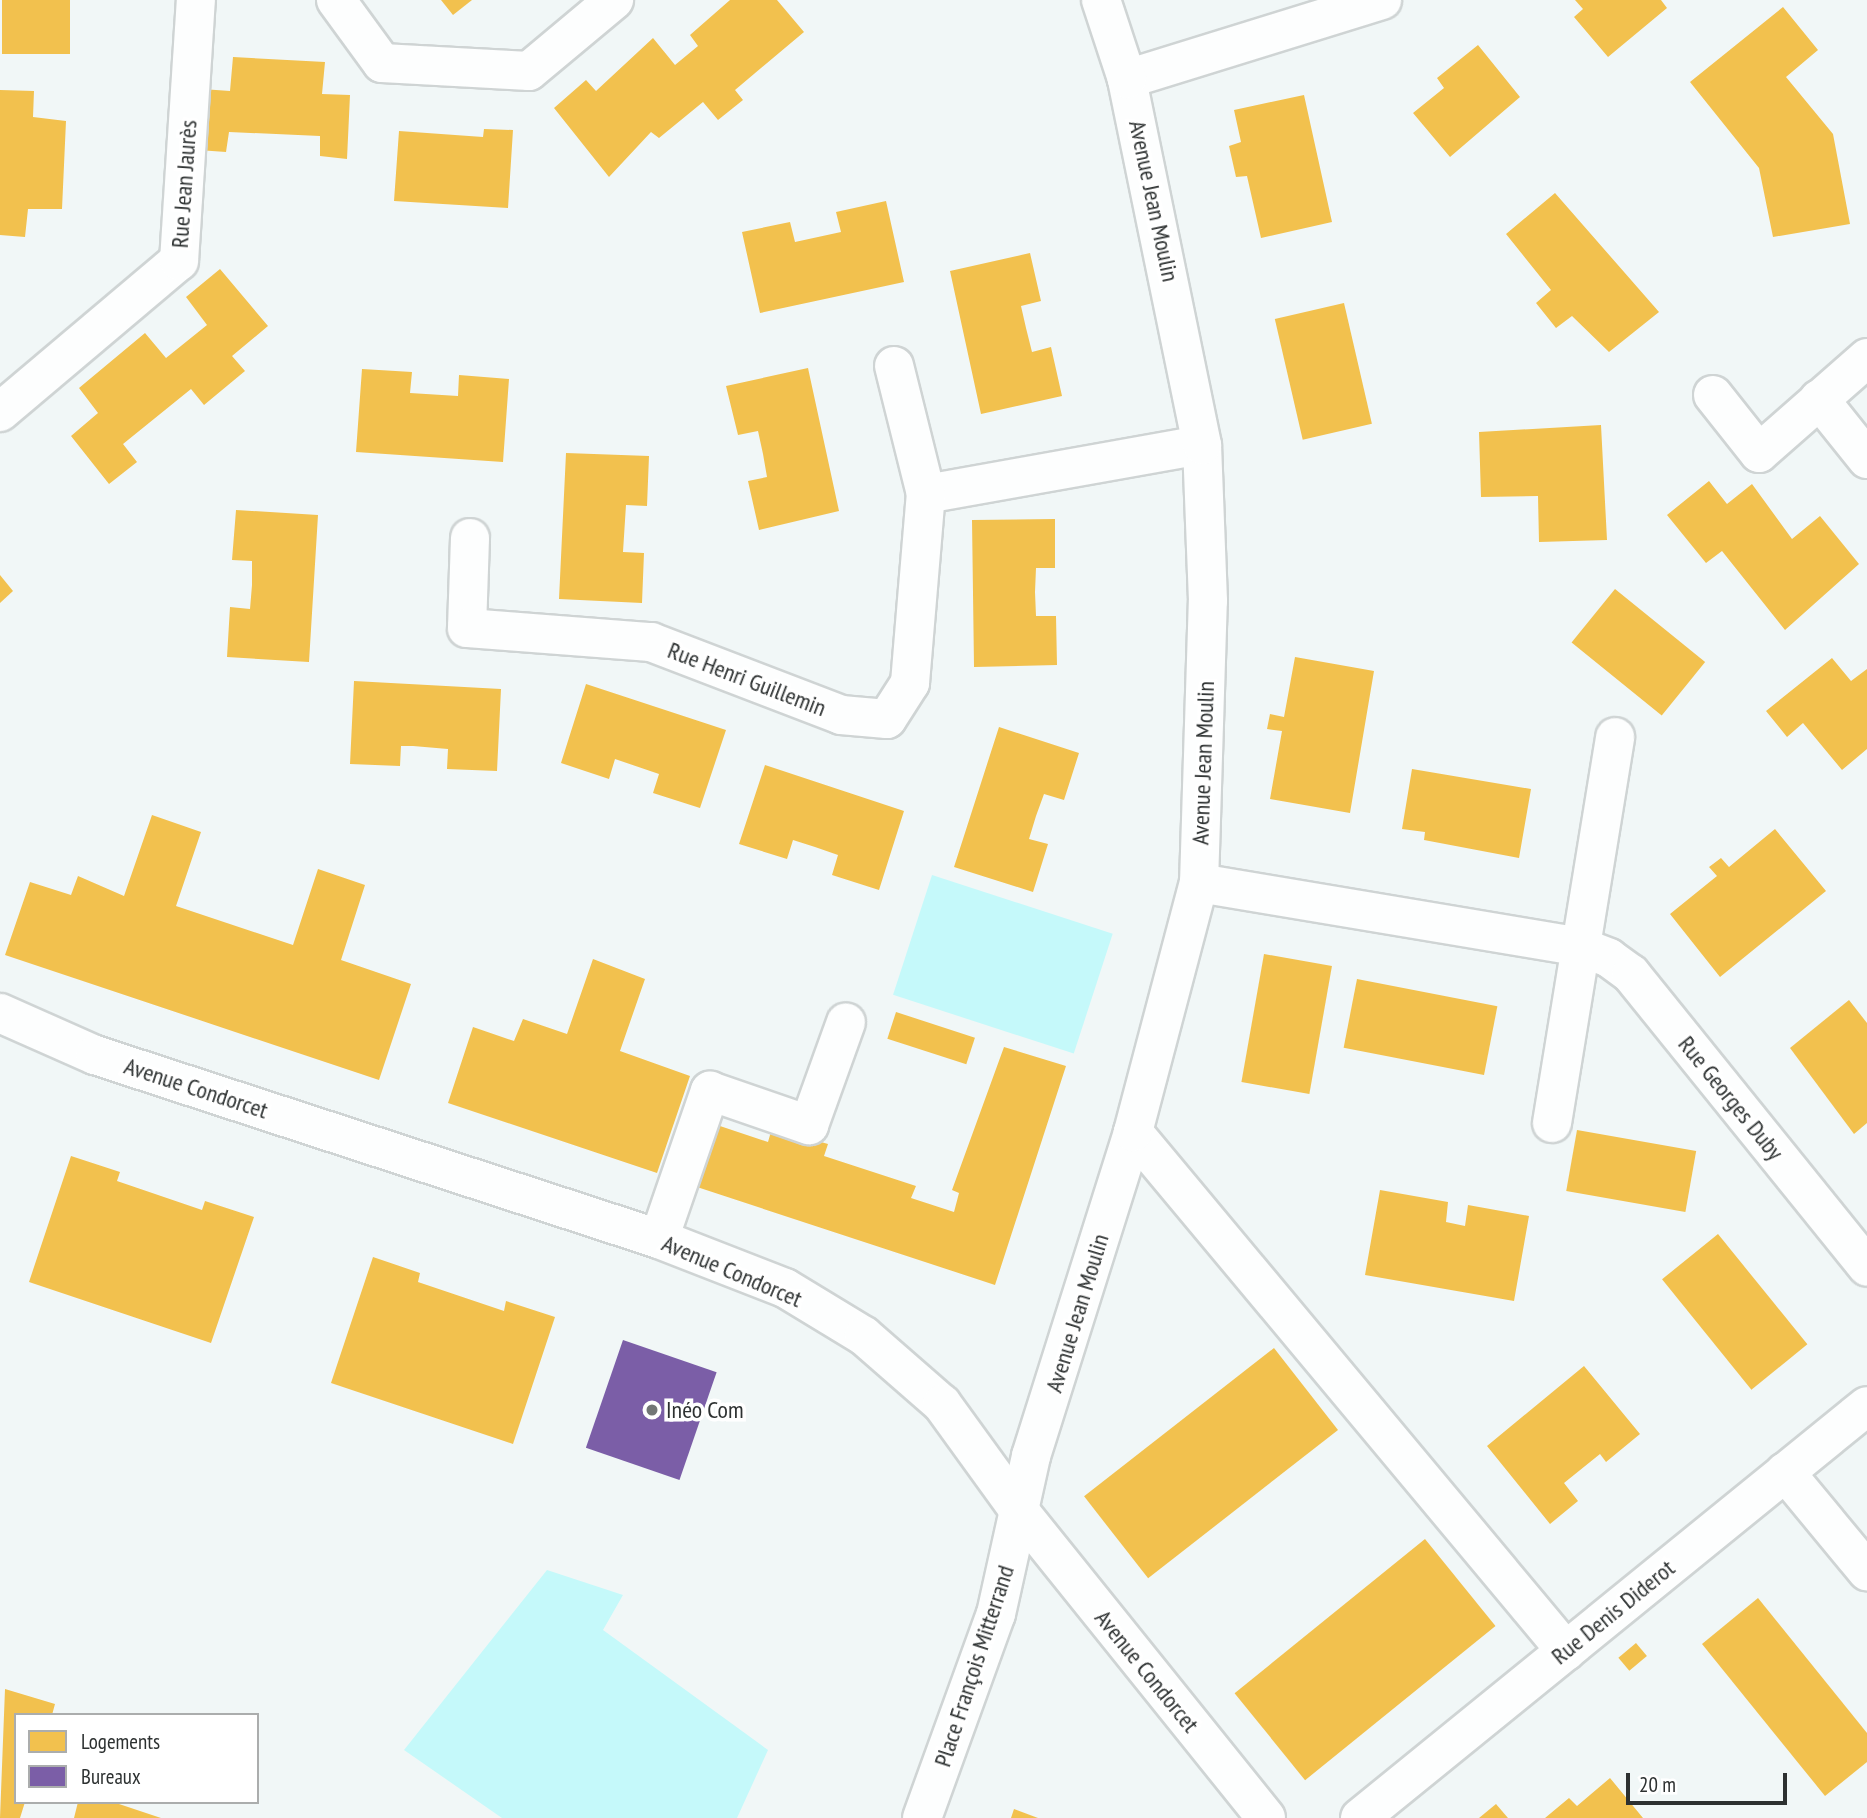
<!DOCTYPE html>
<meta charset="utf-8">
<style>
body{margin:0}
#map{position:relative;width:1867px;height:1818px;overflow:hidden;background:#f1f7f7;font-family:"PT Sans Narrow",sans-serif}
div>[style]{position:absolute}
[style*='--x']{left:calc(var(--x)*1px);top:calc(var(--y)*1px);width:calc(var(--w)*1px);rotate:calc(var(--a)*1deg)}
.green>*{inset:0;background:#c5f9fa;transform-origin:0 0}
.homes>*{inset:0;background:#f2c14e;transform-origin:0 0}
.offices>*{inset:0;background:#7b5ea7;transform-origin:0 0}
.roads{filter:drop-shadow(2px 0 #cfd4d4) drop-shadow(-2px 0 #cfd4d4) drop-shadow(0 2px #cfd4d4) drop-shadow(0 -2px #cfd4d4)}
.street>*{height:38px;margin:-19px;padding:0 19px;transform-origin:19px;border-radius:19px;background:#fdfefe}
.dots>*{width:19px;height:19px;translate:-50% -50%;box-sizing:border-box;border:4px solid #fff;border-radius:50%}
span{translate:-50% -50%;white-space:nowrap;text-align:center;line-height:1.15;-webkit-text-stroke:7px #fff;paint-order:stroke}
.street-label{font-size:24px;color:#2d3131}
.poi-label{font-size:24px;color:#2d3131}
.left{translate:0 -50%;text-align:left}
.legend{position:absolute;left:14px;top:1713px;width:245px;height:91px;box-sizing:border-box;background:#fff;border:2px solid #abadad;margin:0;padding:9px 12px;list-style:none;font-size:21px;color:#2d3131}
.legend li{display:flex;align-items:center;gap:14px;height:35px}
.legend b{width:35px;border:2px solid #abadad}
.scale{position:absolute;left:1626px;top:1773px;width:161px;height:32px;box-sizing:border-box;border:4px solid #2d3131;border-top:0;padding-left:9px;font-size:21px;line-height:24px;white-space:nowrap;color:#2d3131;-webkit-text-stroke:5px #fff;paint-order:stroke}
</style>
<div id="map">
<div class="green">
<i style="left:932px;top:875px;width:190px;height:126px;rotate:18deg"></i>
<i style="clip-path:polygon(547px 1570px,623px 1595px,603px 1630px,768px 1750px,737px 1818px,502px 1818px,404px 1750px)"></i>
</div>
<div class="homes">
<i style="left:2px;top:0;width:68px;height:54px"></i>
<i style="clip-path:polygon(441px 0,472px 0,453px 15px)"></i>
<i style="clip-path:polygon(730px 0,777px 0,804px 32px,735px 90px,743px 100px,718px 120px,703px 102px,659px 138px,651px 132px,609px 177px,554px 108px,586px 80px,596px 91px,653px 38px,675px 65px,698px 46px,690px 35px)"></i>
<i style="clip-path:polygon(1575px 0,1661px 0,1667px 8px,1608px 57px,1574px 17px,1583px 9px)"></i>
<i style="clip-path:polygon(1783px 7px,1818px 50px,1786px 77px,1833px 134px,1850px 224px,1773px 237px,1759px 168px,1690px 82px)"></i>
<i style="clip-path:polygon(1478px 45px,1520px 97px,1450px 157px,1413px 113px,1444px 88px,1437px 78px)"></i>
<i style="clip-path:polygon(233px 57px,325px 62px,322px 94px,350px 95px,347px 159px,320px 156px,320px 136px,229px 132px,226px 152px,198px 150px,202px 89px,230px 91px)"></i>
<i style="clip-path:polygon(0 90px,34px 91px,33px 117px,66px 121px,62px 209px,28px 209px,25px 237px,0 235px)"></i>
<i style="clip-path:polygon(1304px 95px,1332px 222px,1261px 238px,1247px 176px,1236px 177px,1229px 146px,1241px 142px,1234px 110px)"></i>
<i style="clip-path:polygon(484px 129px,513px 130px,508px 208px,394px 201px,399px 131px,483px 137px)"></i>
<i style="clip-path:polygon(1555px 193px,1659px 312px,1609px 352px,1572px 316px,1556px 328px,1536px 303px,1551px 290px,1506px 234px)"></i>
<i style="clip-path:polygon(886px 201px,904px 282px,760px 313px,742px 232px,790px 222px,795px 242px,841px 232px,836px 212px)"></i>
<i style="clip-path:polygon(1030px 253px,1041px 301px,1021px 306px,1026px 328px,1032px 352px,1051px 347px,1062px 396px,981px 414px,950px 271px)"></i>
<i style="clip-path:polygon(220px 269px,268px 326px,232px 356px,245px 371px,204px 405px,191px 389px,123px 444px,137px 462px,109px 484px,71px 436px,98px 413px,79px 388px,145px 333px,166px 358px,207px 325px,186px 297px)"></i>
<i style="left:1344px;top:303px;width:124px;height:71px;rotate:77deg"></i>
<i style="clip-path:polygon(808px 368px,839px 511px,759px 530px,748px 481px,767px 477px,763px 454px,758px 431px,738px 435px,726px 386px)"></i>
<i style="clip-path:polygon(362px 369px,412px 372px,410px 393px,458px 396px,459px 375px,509px 379px,503px 462px,356px 452px)"></i>
<i style="clip-path:polygon(1601px 425px,1607px 540px,1539px 542px,1538px 496px,1481px 497px,1479px 432px)"></i>
<i style="clip-path:polygon(566px 453px,649px 456px,647px 506px,626px 505px,623px 552px,644px 553px,642px 603px,559px 599px)"></i>
<i style="clip-path:polygon(1709px 481px,1727px 504px,1752px 484px,1792px 539px,1820px 516px,1859px 564px,1785px 630px,1722px 551px,1706px 563px,1667px 515px)"></i>
<i style="clip-path:polygon(236px 510px,318px 515px,309px 662px,227px 657px,230px 607px,250px 609px,252px 585px,252px 561px,232px 560px)"></i>
<i style="clip-path:polygon(1055px 519px,1055px 568px,1036px 568px,1035px 592px,1036px 616px,1056px 616px,1057px 665px,974px 667px,972px 520px)"></i>
<i style="clip-path:polygon(0 575px,13px 591px,0 603px)"></i>
<i style="left:1615px;top:589px;width:116px;height:69px;rotate:39deg"></i>
<i style="clip-path:polygon(1295px 657px,1374px 671px,1350px 813px,1270px 799px,1282px 731px,1267px 729px,1270px 714px,1284px 717px)"></i>
<i style="clip-path:polygon(1832px 658px,1851px 681px,1867px 669px,1867px 749px,1842px 770px,1803px 723px,1787px 737px,1766px 711px)"></i>
<i style="clip-path:polygon(354px 681px,501px 689px,497px 771px,447px 769px,448px 749px,413px 746px,401px 746px,400px 766px,350px 764px)"></i>
<i style="clip-path:polygon(586px 684px,726px 730px,700px 808px,653px 793px,659px 774px,615px 759px,609px 779px,561px 763px)"></i>
<i style="clip-path:polygon(999px 727px,1079px 753px,1064px 800px,1044px 794px,1036px 816px,1029px 839px,1048px 844px,1033px 892px,954px 867px)"></i>
<i style="clip-path:polygon(765px 765px,904px 811px,879px 890px,832px 875px,838px 855px,815px 847px,793px 840px,787px 859px,739px 844px)"></i>
<i style="clip-path:polygon(1412px 769px,1531px 789px,1519px 858px,1424px 840px,1425px 832px,1402px 829px)"></i>
<i style="clip-path:polygon(152px 815px,201px 832px,176px 906px,293px 945px,318px 869px,365px 885px,341px 960px,411px 984px,379px 1080px,5px 955px,30px 882px,71px 895px,78px 876px,124px 896px)"></i>
<i style="clip-path:polygon(1775px 829px,1826px 891px,1720px 977px,1670px 914px,1717px 876px,1709px 867px,1721px 858px,1729px 867px)"></i>
<i style="left:1264px;top:954px;width:69px;height:130px;rotate:10deg"></i>
<i style="clip-path:polygon(593px 959px,645px 979px,620px 1051px,690px 1076px,657px 1173px,448px 1103px,473px 1027px,514px 1041px,523px 1019px,567px 1034px)"></i>
<i style="left:1357px;top:979px;width:143px;height:70px;rotate:11deg"></i>
<i style="clip-path:polygon(1849px 1000px,1867px 1023px,1867px 1123px,1854px 1134px,1790px 1048px)"></i>
<i style="left:896px;top:1012px;width:83px;height:28px;rotate:18deg"></i>
<i style="clip-path:polygon(1004px 1047px,1066px 1066px,995px 1285px,697px 1187px,717px 1125px,768px 1142px,772px 1128px,828px 1144px,824px 1156px,916px 1186px,911px 1198px,954px 1212px,959px 1193px,952px 1190px)"></i>
<i style="left:1577px;top:1130px;width:121px;height:62px;rotate:10deg"></i>
<i style="clip-path:polygon(71px 1156px,120px 1172px,117px 1181px,202px 1210px,205px 1201px,254px 1217px,211px 1343px,29px 1282px)"></i>
<i style="clip-path:polygon(1380px 1190px,1448px 1202px,1446px 1222px,1465px 1226px,1468px 1205px,1529px 1216px,1514px 1301px,1365px 1275px)"></i>
<i style="left:1718px;top:1234px;width:142px;height:72px;rotate:51deg"></i>
<i style="clip-path:polygon(373px 1257px,420px 1273px,418px 1282px,504px 1311px,506px 1301px,555px 1317px,513px 1444px,331px 1383px)"></i>
<i style="left:1274px;top:1348px;width:104px;height:241px;rotate:52deg"></i>
<i style="clip-path:polygon(1584px 1366px,1640px 1434px,1606px 1462px,1600px 1454px,1564px 1483px,1578px 1501px,1550px 1524px,1487px 1446px)"></i>
<i style="left:1425px;top:1539px;width:112px;height:245px;rotate:51deg"></i>
<i style="clip-path:polygon(1758px 1598px,1867px 1733px,1867px 1762px,1825px 1796px,1702px 1644px)"></i>
<i style="left:1636px;top:1643px;width:17px;height:23px;rotate:50deg"></i>
<i style="clip-path:polygon(5px 1689px,55px 1704px,52px 1715px,16px 1715px,16px 1802px,25px 1802px,20px 1818px,0 1818px)"></i>
<i style="clip-path:polygon(1610px 1778px,1643px 1818px,1545px 1818px,1569px 1798px,1577px 1806px)"></i>
<i style="clip-path:polygon(78px 1802px,113px 1802px,161px 1818px,74px 1818px)"></i>
<i style="clip-path:polygon(1496px 1804px,1508px 1818px,1479px 1818px)"></i>
<i style="clip-path:polygon(1014px 1809px,1038px 1818px,1011px 1818px)"></i>
</div>
<div class="offices">
<i style="left:623px;top:1340px;width:99px;height:114px;rotate:19deg"></i>
</div>
<div class="roads">
<div class="street">
<i style="--x:336;--y:0;--w:78;--a:53.9"></i>
<i style="--x:382;--y:63;--w:147;--a:3.1"></i>
<i style="--x:529;--y:71;--w:111;--a:-39.9"></i>
<i style="--x:1127;--y:79;--w:267;--a:-17.2"></i>
<i style="--x:1713;--y:395;--w:74;--a:51.6"></i>
<i style="--x:1759;--y:453;--w:144;--a:-41.3"></i>
<i style="--x:1819;--y:399;--w:77;--a:51.3"></i>
<i style="--x:0;--y:412;--w:234;--a:-40.2"></i>
<i style="--x:179;--y:261;--w:262;--a:-86.3"></i>
<i style="--x:926;--y:494;--w:280;--a:-10.1"></i>
<i style="--x:470;--y:538;--w:90;--a:91.9"></i>
<i style="--x:467;--y:628;--w:185;--a:4.4"></i>
<i style="--x:651;--y:642;--w:204;--a:21"></i>
<i style="--x:841;--y:715;--w:46;--a:5"></i>
<i style="--x:887;--y:719;--w:43;--a:-57.4"></i>
<i style="--x:910;--y:683;--w:190;--a:-85.2"></i>
<i style="--x:926;--y:494;--w:132;--a:-104"></i>
<i style="--x:1199;--y:883;--w:387;--a:9.5"></i>
<i style="--x:1581;--y:947;--w:30;--a:21"></i>
<i style="--x:1609;--y:958;--w:27;--a:36"></i>
<i style="--x:1631;--y:974;--w:376;--a:51.1"></i>
<i style="--x:0;--y:1013;--w:104;--a:23.9"></i>
<i style="--x:95;--y:1055;--w:593;--a:18.07"></i>
<i style="--x:659;--y:1239;--w:135;--a:21.3"></i>
<i style="--x:785;--y:1288;--w:92;--a:31.3"></i>
<i style="--x:864;--y:1336;--w:103;--a:41.1"></i>
<i style="--x:942;--y:1404;--w:135;--a:54.1"></i>
<i style="--x:1021;--y:1513;--w:391;--a:51.2"></i>
<i style="--x:1552;--y:1123;--w:391;--a:-80.7"></i>
<i style="--x:1133;--y:1132;--w:676;--a:50.16"></i>
<i style="--x:659;--y:1239;--w:157;--a:-71"></i>
<i style="--x:710;--y:1091;--w:105;--a:19"></i>
<i style="--x:809;--y:1125;--w:109;--a:-70.2"></i>
<i style="--x:1785;--y:1472;--w:129;--a:50.4"></i>
<i style="--x:922;--y:1818;--w:217;--a:-70.1"></i>
<i style="--x:996;--y:1614;--w:162;--a:-77.5"></i>
<i style="--x:1031;--y:1456;--w:340;--a:-72.5"></i>
<i style="--x:1133;--y:1132;--w:258;--a:-75.2"></i>
<i style="--x:1199;--y:883;--w:282;--a:-88.2"></i>
<i style="--x:1208;--y:601;--w:156;--a:-92.2"></i>
<i style="--x:1202;--y:445;--w:374;--a:-101.6"></i>
<i style="--x:1127;--y:79;--w:83;--a:-108.2"></i>
<i style="--x:1360;--y:1818;--w:653;--a:-39.1"></i>
</div>
</div>
<div class="dots">
<i style="left:652px;top:1410px;background:#727676"></i>
</div>
<div class="street-label">
<span style="left:184px;top:184px;rotate:-86deg">Rue Jean Jaurès</span>
<span style="left:1154px;top:201px;rotate:78deg">Avenue Jean Moulin</span>
<span style="left:747px;top:679px;rotate:21deg">Rue Henri Guillemin</span>
<span style="left:1203px;top:763px;rotate:-88deg">Avenue Jean Moulin</span>
<span style="left:196px;top:1088px;rotate:18deg">Avenue Condorcet</span>
<span style="left:1731px;top:1098px;rotate:51deg">Rue Georges Duby</span>
<span style="left:732px;top:1271px;rotate:23deg">Avenue Condorcet</span>
<span style="left:1077px;top:1313px;rotate:-73deg">Avenue Jean Moulin</span>
<span style="left:1613px;top:1612px;rotate:-39deg">Rue Denis Diderot</span>
<span style="left:974px;top:1666px;rotate:-72deg">Place François Mitterrand</span>
<span style="left:1147px;top:1671px;rotate:51deg">Avenue Condorcet</span>
</div>
<div class="poi-label">
<span class="left" style="left:666px;top:1410px">Inéo Com</span>
</div>
<ul class="legend">
<li><b style="height:19px;background:#f2c14e"></b>Logements</li>
<li><b style="height:19px;background:#7b5ea7"></b>Bureaux</li>
</ul>
<div class="scale">20 m</div>
</div>
